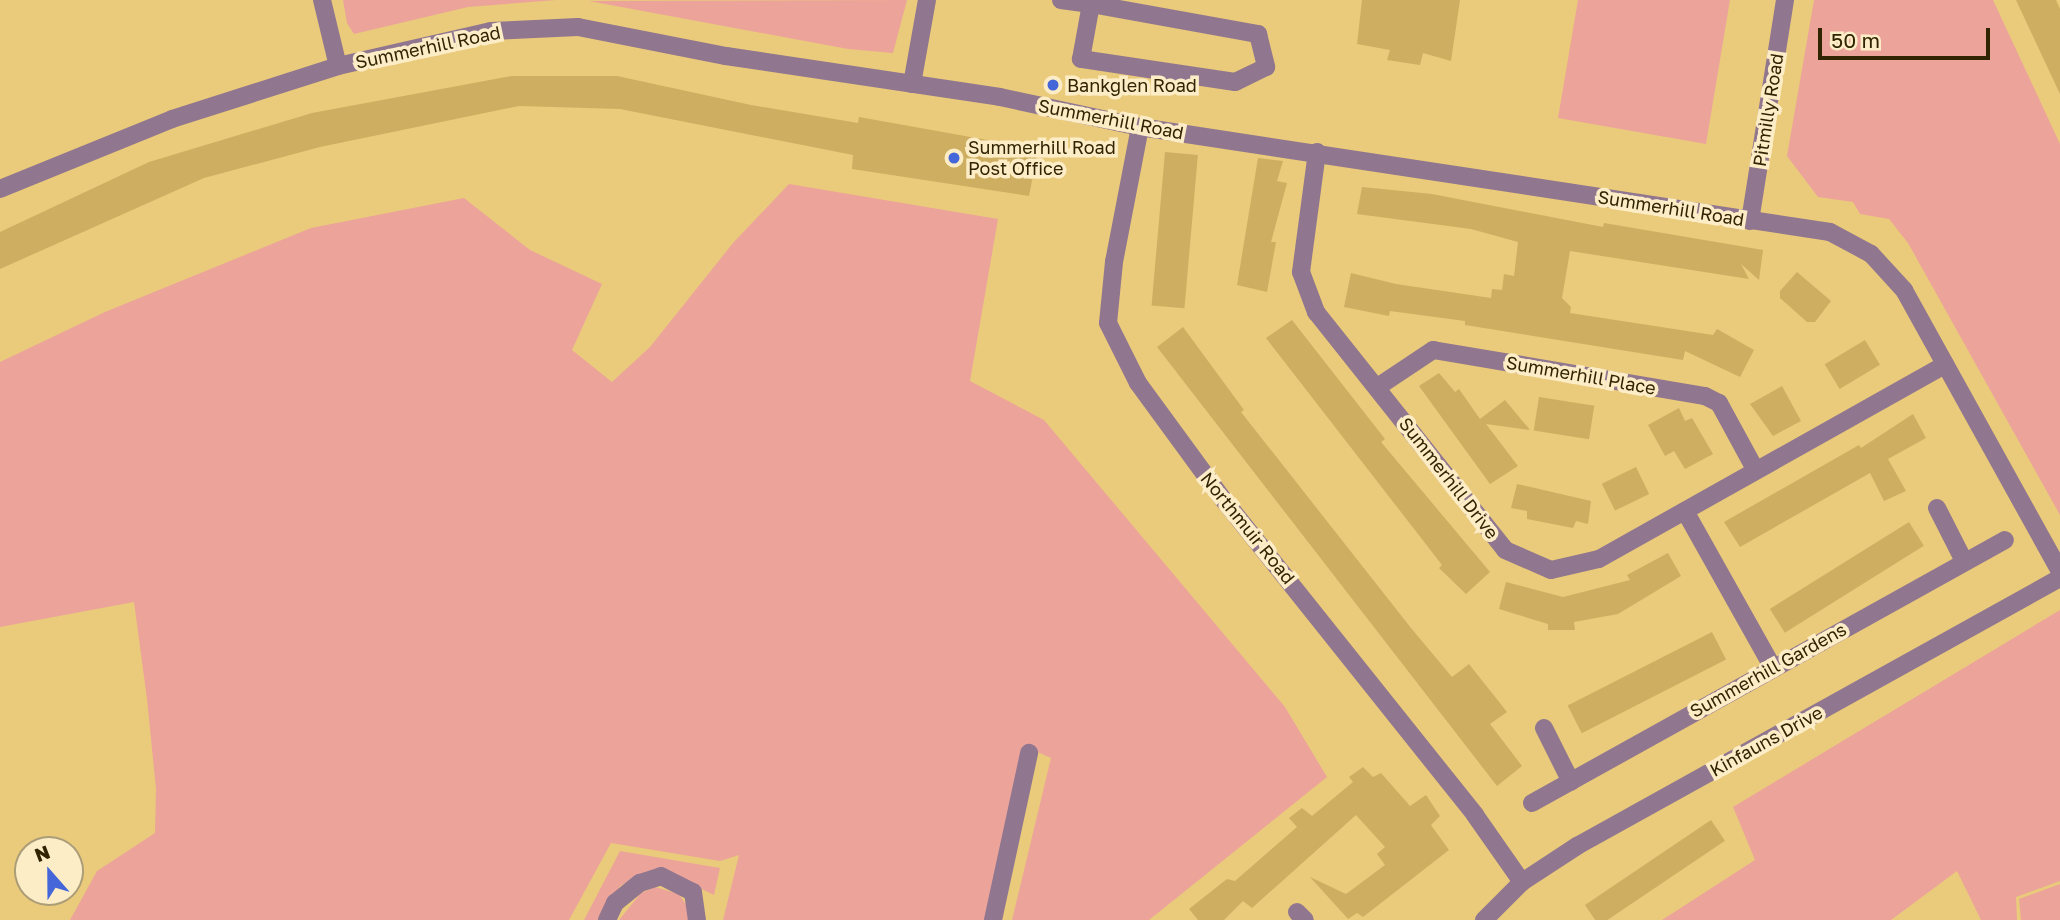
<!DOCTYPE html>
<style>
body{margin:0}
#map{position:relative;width:2060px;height:920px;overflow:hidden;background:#eaca7b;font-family:"Golos Text",sans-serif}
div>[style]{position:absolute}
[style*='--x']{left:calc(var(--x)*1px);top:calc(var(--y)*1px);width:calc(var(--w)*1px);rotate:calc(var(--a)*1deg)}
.green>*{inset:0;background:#eca49a}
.building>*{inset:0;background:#ceae60;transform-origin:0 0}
.minor>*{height:18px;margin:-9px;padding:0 9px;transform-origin:9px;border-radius:9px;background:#90768f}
.dots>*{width:19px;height:19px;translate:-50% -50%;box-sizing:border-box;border:4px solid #fdedc7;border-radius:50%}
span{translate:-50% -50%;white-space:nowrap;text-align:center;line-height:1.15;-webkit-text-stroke:7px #fdedc7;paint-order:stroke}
.street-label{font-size:18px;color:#312402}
.poi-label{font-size:18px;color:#312402}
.left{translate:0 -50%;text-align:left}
.north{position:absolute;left:14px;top:836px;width:70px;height:70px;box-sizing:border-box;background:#fdedc7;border:2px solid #ab9d78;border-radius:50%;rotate:339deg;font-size:19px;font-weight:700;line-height:28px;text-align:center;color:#312402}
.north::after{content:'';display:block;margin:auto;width:24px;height:32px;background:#4466d9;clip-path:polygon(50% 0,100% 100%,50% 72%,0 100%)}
.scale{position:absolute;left:1818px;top:28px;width:172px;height:32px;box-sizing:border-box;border:4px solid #312402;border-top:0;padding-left:9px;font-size:21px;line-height:24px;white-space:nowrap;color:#312402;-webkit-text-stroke:5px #fdedc7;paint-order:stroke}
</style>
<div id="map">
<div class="green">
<i style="clip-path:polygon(343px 0,556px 0,468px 7px,354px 34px,347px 23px)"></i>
<i style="clip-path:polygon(907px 0,893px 53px,848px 49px,589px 1px)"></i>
<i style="clip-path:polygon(1578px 0,1730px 0,1706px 144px,1558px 118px)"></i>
<i style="clip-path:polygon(1814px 0,1993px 0,2060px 144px,2060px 515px,1908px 243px,1889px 219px,1860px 214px,1853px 202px,1818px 197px,1787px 156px)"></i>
<i style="clip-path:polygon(789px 184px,998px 219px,970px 381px,1044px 420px,1285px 707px,1327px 777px,1149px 920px,1012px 920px,1051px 758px,1024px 746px,985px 920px,723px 920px,739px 855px,720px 861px,611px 843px,569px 920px,70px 920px,97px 871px,155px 833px,156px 789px,147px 699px,134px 602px,0 627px,0 362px,105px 312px,311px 228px,464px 198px,530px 250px,602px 284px,572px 350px,612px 382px,650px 347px,733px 243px)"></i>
<i style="clip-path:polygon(2060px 610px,2060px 881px,2016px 897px,2017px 920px,1981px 920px,1957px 871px,1891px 920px,1662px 920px,1755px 860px,1733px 807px)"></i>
<i style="clip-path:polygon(620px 851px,720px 868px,714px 895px,674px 876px,642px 874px,620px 886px,602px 920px,584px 920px)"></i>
<i style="clip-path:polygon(2060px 884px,2060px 920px,2021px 920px,2019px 899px)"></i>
<i style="clip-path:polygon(655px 887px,679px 894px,692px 914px,691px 920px,619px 920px,641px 893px)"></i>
</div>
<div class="building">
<i style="clip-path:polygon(1362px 0,1460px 0,1451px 61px,1423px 53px,1420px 65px,1387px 60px,1390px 50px,1357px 44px)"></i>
<i style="clip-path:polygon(2016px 0,2056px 0,2060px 9px,2060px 94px)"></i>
<i style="clip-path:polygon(512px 76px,617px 76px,751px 105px,858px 123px,859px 117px,1038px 149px,1029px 196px,852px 169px,853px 155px,620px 109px,519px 106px,320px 147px,204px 178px,0 269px,0 232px,149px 162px,312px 113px)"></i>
<i style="left:1165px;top:152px;width:33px;height:154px;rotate:5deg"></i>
<i style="clip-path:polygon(1258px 158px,1283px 161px,1277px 181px,1287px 183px,1271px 242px,1276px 242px,1267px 292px,1237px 285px)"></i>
<i style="clip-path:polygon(1362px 187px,1432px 194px,1603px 227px,1604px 223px,1763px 250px,1759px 280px,1741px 264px,1749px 279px,1570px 251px,1562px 298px,1571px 307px,1570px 313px,1713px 335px,1717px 329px,1754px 350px,1740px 377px,1685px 351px,1683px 360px,1465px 325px,1465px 321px,1390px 311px,1389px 316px,1344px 307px,1351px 273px,1396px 284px,1491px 298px,1492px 289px,1502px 290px,1504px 274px,1514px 276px,1518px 242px,1471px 229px,1357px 214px)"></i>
<i style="clip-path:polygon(1797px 272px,1831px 301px,1815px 322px,1807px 322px,1780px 298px,1780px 291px)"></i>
<i style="clip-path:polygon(1292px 320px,1385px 439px,1381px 442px,1490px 572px,1466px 594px,1439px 568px,1442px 565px,1266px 338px)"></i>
<i style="clip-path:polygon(1183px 327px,1244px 410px,1241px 412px,1411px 628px,1452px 677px,1469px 664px,1507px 712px,1490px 724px,1522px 766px,1497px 786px,1157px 347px)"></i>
<i style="left:1865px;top:340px;width:29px;height:47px;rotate:59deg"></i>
<i style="clip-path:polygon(1439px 373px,1455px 392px,1459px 389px,1480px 419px,1505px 400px,1530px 430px,1486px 424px,1518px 466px,1490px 484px,1419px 386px)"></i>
<i style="clip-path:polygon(1782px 386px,1801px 421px,1773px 436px,1750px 404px)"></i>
<i style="left:1539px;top:397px;width:56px;height:34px;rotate:9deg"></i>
<i style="clip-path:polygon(1679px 408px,1685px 421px,1692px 418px,1713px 454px,1685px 469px,1674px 451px,1665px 456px,1648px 425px)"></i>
<i style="clip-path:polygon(1913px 414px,1926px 438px,1888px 459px,1906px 491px,1884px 501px,1870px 473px,1740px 547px,1724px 522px,1859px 445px,1861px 448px)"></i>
<i style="left:1636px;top:467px;width:30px;height:38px;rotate:64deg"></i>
<i style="clip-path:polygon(1517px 484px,1591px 501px,1588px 524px,1576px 521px,1573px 528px,1527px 519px,1527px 511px,1511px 508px)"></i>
<i style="left:1909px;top:522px;width:28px;height:164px;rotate:58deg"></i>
<i style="clip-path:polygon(1668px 553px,1681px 576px,1618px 614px,1574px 622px,1575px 630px,1548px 630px,1548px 624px,1499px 609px,1506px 582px,1563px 597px,1630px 580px,1627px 575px)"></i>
<i style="left:1712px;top:632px;width:31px;height:162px;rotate:63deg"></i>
<i style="clip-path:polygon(1363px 767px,1373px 777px,1381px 773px,1410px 806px,1426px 795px,1440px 816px,1431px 825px,1449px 850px,1363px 917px,1357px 913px,1348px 919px,1310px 877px,1346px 894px,1385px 865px,1377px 854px,1385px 847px,1356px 815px,1252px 908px,1243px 901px,1224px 920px,1198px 920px,1189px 909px,1227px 879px,1235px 881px,1297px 827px,1289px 818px,1302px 808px,1312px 816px,1353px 782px,1349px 777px)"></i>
<i style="left:1711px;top:820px;width:25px;height:152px;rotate:56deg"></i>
</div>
<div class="minor">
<i style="--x:322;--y:0;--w:68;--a:76.4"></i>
<i style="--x:1061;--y:0;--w:30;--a:8"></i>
<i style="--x:1091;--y:4;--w:170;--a:10.2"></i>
<i style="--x:1258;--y:34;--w:34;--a:76"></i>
<i style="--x:1266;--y:67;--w:34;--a:154"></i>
<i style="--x:1235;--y:82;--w:156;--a:-171.5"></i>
<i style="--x:1081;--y:59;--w:56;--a:-79.7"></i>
<i style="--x:912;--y:84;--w:85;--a:-79.9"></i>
<i style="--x:1140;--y:127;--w:137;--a:100.9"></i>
<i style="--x:1114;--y:262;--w:61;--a:95.6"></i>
<i style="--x:1108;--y:323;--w:67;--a:63.4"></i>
<i style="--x:1138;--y:383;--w:144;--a:53.8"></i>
<i style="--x:1223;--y:499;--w:404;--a:51.4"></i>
<i style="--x:1475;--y:815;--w:82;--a:55"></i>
<i style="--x:1317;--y:152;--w:121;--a:97.6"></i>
<i style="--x:1301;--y:272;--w:43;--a:69.4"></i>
<i style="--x:1316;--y:312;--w:304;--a:51.5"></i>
<i style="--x:1505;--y:550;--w:50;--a:23.5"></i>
<i style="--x:1551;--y:570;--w:49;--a:-12.9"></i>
<i style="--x:1599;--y:559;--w:397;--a:-29.3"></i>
<i style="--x:0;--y:189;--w:186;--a:-22.1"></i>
<i style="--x:172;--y:119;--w:174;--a:-17.7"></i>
<i style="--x:338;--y:66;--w:157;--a:-12.9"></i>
<i style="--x:491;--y:31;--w:87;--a:-2.6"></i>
<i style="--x:578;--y:27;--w:151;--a:11.1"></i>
<i style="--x:726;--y:56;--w:277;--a:8.5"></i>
<i style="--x:1000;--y:97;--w:143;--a:12.1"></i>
<i style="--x:1140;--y:127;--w:698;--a:8.65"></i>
<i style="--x:1830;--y:232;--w:47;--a:28.2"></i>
<i style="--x:1871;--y:254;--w:49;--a:47.5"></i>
<i style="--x:1904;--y:290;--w:322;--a:61"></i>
<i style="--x:1750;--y:221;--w:224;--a:-81"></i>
<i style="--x:1379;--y:386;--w:65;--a:-33.7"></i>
<i style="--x:1433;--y:350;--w:276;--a:9.6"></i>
<i style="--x:1705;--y:396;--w:16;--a:27"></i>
<i style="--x:1719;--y:403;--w:75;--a:61.4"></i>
<i style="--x:1937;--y:508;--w:59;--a:63"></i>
<i style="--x:1685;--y:511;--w:178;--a:60.7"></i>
<i style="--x:1544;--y:728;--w:60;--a:63.4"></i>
<i style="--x:1532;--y:803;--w:541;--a:-29.08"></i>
<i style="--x:1297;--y:912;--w:11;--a:45"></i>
<i style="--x:607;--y:920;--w:19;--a:-65"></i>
<i style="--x:615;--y:903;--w:32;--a:-39"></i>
<i style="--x:640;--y:883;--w:22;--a:-18"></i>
<i style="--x:661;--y:876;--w:36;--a:27"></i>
<i style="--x:693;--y:892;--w:28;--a:82"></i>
<i style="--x:993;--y:920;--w:171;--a:-77.8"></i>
<i style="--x:1484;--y:920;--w:54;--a:-45"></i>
<i style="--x:1522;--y:882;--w:66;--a:-33.2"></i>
<i style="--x:1577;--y:846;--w:552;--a:-29.02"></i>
</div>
<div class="dots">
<i style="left:1053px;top:85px;background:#4466d9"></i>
<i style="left:954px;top:158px;background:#4466d9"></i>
</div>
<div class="street-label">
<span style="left:428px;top:47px;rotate:-12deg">Summerhill Road</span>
<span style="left:1768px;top:110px;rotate:-81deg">Pitmilly Road</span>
<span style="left:1111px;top:119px;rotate:11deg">Summerhill Road</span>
<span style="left:1671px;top:208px;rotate:9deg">Summerhill Road</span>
<span style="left:1581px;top:375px;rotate:10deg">Summerhill Place</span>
<span style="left:1449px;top:478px;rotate:52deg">Summerhill Drive</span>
<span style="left:1248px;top:528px;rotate:51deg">Northmuir Road</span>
<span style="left:1768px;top:670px;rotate:-29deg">Summerhill Gardens</span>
<span style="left:1766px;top:741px;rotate:-29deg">Kinfauns Drive</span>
</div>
<div class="poi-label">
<span class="left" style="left:1067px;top:85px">Bankglen Road</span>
<span class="left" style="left:968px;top:158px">Summerhill Road<br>Post Office</span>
</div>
<div class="north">N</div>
<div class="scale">50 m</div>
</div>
